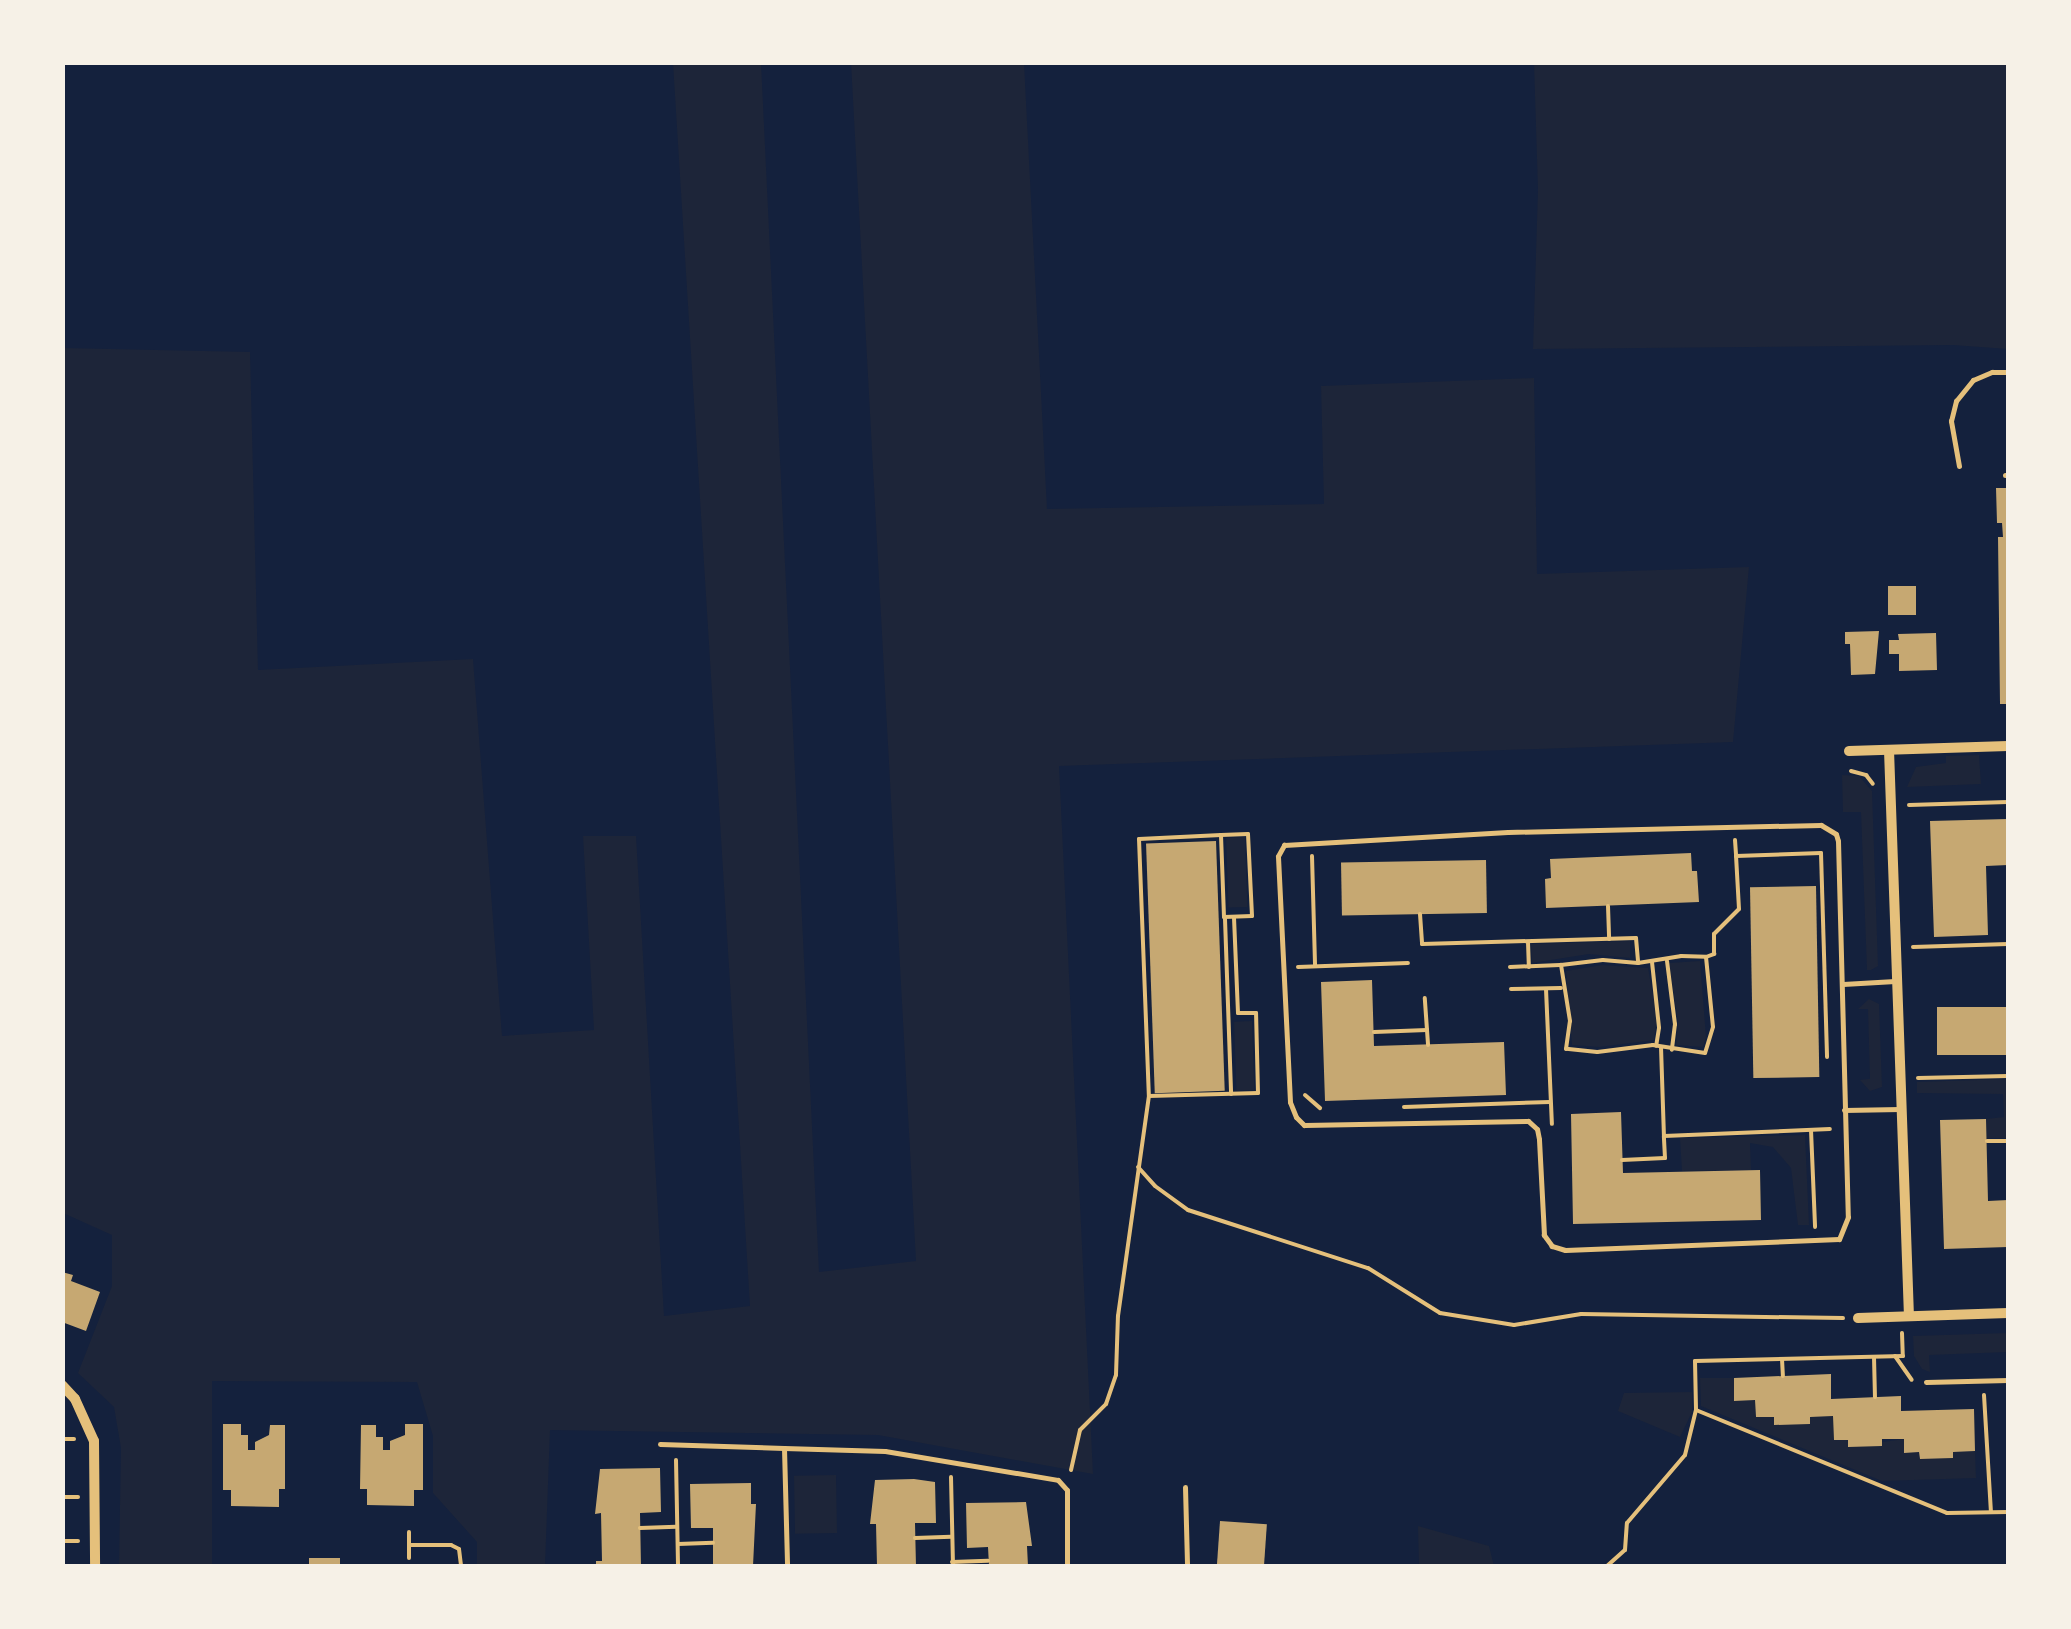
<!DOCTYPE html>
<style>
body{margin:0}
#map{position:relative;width:2071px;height:1629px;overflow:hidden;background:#14213d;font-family:"Public Sans",sans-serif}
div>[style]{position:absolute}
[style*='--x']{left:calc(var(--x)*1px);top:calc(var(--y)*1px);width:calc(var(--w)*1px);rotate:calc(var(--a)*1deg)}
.green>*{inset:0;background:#1d2539;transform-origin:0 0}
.building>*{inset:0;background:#c6a872;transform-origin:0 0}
.path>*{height:4px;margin:-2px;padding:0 2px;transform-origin:2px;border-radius:2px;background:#e5c07b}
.service>*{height:5px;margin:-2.5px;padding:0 2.5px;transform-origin:2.5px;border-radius:2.5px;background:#e5c07b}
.minor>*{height:10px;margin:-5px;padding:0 5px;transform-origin:5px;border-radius:5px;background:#e5c07b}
span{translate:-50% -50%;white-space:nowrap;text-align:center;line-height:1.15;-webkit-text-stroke:8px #f6f1e7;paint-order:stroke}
.frame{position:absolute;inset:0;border:65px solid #f6f1e7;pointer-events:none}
</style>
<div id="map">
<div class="green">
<i style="clip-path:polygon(673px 63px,761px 63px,819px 1272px,916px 1261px,851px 63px,1024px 63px,1047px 509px,1324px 504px,1321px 386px,1534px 378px,1537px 574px,1749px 567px,1733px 742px,1059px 766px,1093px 1474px,878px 1435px,550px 1430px,545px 1566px,477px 1566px,477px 1542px,433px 1493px,433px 1436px,417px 1382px,212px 1381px,212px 1566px,119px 1566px,121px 1448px,114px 1407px,78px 1373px,112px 1286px,112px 1235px,63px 1213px,63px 348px,250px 352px,258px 670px,473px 659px,502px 1036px,594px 1030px,583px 836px,636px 836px,664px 1316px,750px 1306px)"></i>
<i style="clip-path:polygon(1534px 63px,2008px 63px,2008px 349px,1953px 345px,1533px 349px,1538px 190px)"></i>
<i style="clip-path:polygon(1979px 755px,1981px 784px,1907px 787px,1916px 767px,1946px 763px,1946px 756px)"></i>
<i style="clip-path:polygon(1842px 775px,1859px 776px,1872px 791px,1878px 966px,1871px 970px,1867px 970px,1861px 812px,1843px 812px)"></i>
<i style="left:1245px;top:837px;width:70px;height:19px;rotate:88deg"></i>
<i style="clip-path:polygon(1630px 941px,1630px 958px,1589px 954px,1532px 963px,1531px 944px)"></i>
<i style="clip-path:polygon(1700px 961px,1706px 1037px,1703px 1047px,1676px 1045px,1678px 1022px,1669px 963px)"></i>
<i style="clip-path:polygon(1602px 965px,1648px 968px,1657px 1017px,1654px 1040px,1599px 1047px,1572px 1045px,1566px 971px)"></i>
<i style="clip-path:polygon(1869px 999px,1879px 1004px,1882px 1087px,1870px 1091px,1860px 1080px,1870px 1079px,1868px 1009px,1858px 1009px)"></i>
<i style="left:1252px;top:1021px;width:69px;height:18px;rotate:88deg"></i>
<i style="clip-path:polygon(2008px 1079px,2008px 1138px,1986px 1138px,1986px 1119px,2004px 1117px,2003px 1094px,1917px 1093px,1917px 1082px)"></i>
<i style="clip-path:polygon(1805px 1135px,1809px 1225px,1798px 1225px,1791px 1168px,1773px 1147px,1750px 1143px,1751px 1170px,1682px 1171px,1680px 1138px)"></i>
<i style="clip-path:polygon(2008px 1333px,2008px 1352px,1929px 1355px,1930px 1372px,1922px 1369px,1914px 1356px,1913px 1336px)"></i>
<i style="clip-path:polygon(1700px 1378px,1734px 1378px,1734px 1400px,1755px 1400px,1756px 1417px,1774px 1417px,1775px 1425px,1809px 1424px,1810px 1417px,1833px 1416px,1834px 1440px,1848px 1440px,1849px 1447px,1904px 1439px,1904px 1453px,1919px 1452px,1920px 1459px,1952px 1458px,1953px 1452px,1975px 1451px,1976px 1478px,1882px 1481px,1701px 1406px)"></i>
<i style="clip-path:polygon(1692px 1392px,1692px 1412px,1680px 1437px,1618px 1411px,1624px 1393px)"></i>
<i style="left:836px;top:1475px;width:58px;height:42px;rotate:89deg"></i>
<i style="clip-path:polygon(1418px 1526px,1489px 1546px,1494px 1566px,1419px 1566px)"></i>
</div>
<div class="building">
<i style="clip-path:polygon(1996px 488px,2008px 488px,2008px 704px,2000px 704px,1998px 537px,2003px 537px,2002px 523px,1997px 523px)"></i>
<i style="left:1916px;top:586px;width:29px;height:28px;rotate:90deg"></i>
<i style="clip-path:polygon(1879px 631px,1875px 674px,1851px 675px,1850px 644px,1845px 644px,1845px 632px)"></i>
<i style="clip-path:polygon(1936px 633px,1937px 670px,1899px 671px,1899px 654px,1889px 654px,1889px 640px,1899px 640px,1898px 634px)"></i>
<i style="clip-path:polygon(2008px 819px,2008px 865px,1986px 866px,1988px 935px,1934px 937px,1930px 821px)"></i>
<i style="left:1216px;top:841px;width:250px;height:70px;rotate:88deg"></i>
<i style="clip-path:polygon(1691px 853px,1692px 871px,1697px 871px,1699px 902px,1546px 908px,1545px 879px,1551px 878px,1550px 859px)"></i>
<i style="left:1486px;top:860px;width:53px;height:145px;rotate:89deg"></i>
<i style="left:1816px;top:886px;width:191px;height:66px;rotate:89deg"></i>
<i style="clip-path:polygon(1372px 980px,1374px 1046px,1504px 1042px,1506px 1095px,1325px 1101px,1321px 982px)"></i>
<i style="left:2008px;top:1007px;width:48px;height:71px;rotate:90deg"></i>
<i style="clip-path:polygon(1621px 1112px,1623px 1173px,1760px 1170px,1761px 1220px,1573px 1224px,1571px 1114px)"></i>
<i style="clip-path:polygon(1986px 1119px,1988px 1201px,2008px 1200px,2008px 1247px,1944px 1249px,1940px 1120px)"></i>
<i style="clip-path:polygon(62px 1272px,73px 1275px,71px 1281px,100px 1292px,86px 1331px,62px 1322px)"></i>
<i style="clip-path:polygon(1831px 1374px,1831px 1399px,1901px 1396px,1901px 1411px,1974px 1409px,1975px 1451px,1953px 1452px,1953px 1458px,1920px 1459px,1919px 1452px,1904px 1453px,1904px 1439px,1882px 1439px,1882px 1446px,1848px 1447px,1848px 1440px,1834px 1440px,1833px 1416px,1810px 1417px,1810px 1424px,1774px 1425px,1774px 1417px,1756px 1417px,1755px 1400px,1734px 1401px,1734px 1378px)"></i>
<i style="clip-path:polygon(223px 1424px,241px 1424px,241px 1435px,248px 1435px,248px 1450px,255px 1450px,255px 1442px,269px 1435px,270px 1425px,285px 1425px,285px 1489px,279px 1489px,279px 1507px,231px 1506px,231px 1490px,223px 1490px)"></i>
<i style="clip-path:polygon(405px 1424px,423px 1424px,423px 1490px,414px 1490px,414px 1506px,367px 1505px,367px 1489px,360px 1489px,361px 1425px,376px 1425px,376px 1437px,383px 1437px,383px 1450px,390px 1450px,390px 1441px,405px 1435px)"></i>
<i style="clip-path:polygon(660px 1468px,661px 1512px,640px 1513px,641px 1566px,596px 1566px,596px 1561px,602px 1561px,601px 1513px,595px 1514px,600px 1469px)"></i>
<i style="clip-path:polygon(914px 1479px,935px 1482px,936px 1523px,915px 1523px,916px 1566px,877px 1566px,876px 1524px,870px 1524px,875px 1480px)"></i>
<i style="clip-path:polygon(751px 1483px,751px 1504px,756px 1504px,753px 1566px,713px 1566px,713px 1528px,691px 1528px,690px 1484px)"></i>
<i style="clip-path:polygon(1026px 1502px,1032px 1546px,1027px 1546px,1028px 1566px,989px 1566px,988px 1547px,967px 1548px,966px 1503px)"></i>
<i style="left:1220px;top:1521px;width:47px;height:45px;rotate:4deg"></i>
<i style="left:309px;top:1558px;width:31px;height:8px"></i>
</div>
<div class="path">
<i style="--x:1851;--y:771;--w:16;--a:15"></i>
<i style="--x:1866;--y:775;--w:11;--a:52"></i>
<i style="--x:1909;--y:805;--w:99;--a:-1.7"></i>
<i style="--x:1248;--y:834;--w:82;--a:87.2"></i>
<i style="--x:1252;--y:916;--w:28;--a:178"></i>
<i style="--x:1224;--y:917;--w:82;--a:-92.1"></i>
<i style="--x:1221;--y:835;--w:27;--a:-2"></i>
<i style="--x:1221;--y:835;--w:82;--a:177.2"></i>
<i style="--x:1139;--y:839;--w:257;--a:87.8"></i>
<i style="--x:1149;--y:1096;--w:109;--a:-1.6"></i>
<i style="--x:1258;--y:1093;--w:80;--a:-91.4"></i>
<i style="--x:1256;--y:1013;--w:18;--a:180"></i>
<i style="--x:1238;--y:1013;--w:96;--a:-92.4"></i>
<i style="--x:1735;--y:840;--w:16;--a:86"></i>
<i style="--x:1312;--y:856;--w:110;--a:88.4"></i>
<i style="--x:1608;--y:906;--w:33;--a:88"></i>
<i style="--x:1420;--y:914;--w:30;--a:86"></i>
<i style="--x:1422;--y:944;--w:214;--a:-1.6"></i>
<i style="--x:1636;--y:938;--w:25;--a:85"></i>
<i style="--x:1225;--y:919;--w:175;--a:88"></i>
<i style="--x:1528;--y:942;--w:25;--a:88"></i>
<i style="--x:1913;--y:947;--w:95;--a:-1.8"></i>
<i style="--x:1681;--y:956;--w:25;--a:2"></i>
<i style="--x:1706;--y:957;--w:70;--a:84.3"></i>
<i style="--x:1713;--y:1027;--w:27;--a:107"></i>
<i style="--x:1705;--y:1053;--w:53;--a:-171.3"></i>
<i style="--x:1653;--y:1045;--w:56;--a:172.9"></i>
<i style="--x:1597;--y:1052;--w:31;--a:-174"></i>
<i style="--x:1566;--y:1049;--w:28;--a:-82"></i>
<i style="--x:1570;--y:1021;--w:57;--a:-99.1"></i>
<i style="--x:1561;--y:965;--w:42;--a:-6.8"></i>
<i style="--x:1603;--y:960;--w:35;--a:5"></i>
<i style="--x:1638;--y:963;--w:44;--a:-9.2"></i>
<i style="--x:1706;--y:957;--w:9;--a:-21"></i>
<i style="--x:1714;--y:954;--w:20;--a:-90"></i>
<i style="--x:1714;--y:934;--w:35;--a:-45"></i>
<i style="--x:1739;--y:909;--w:53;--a:-93.2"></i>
<i style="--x:1736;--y:856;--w:85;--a:-2"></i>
<i style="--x:1821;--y:853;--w:204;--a:88.3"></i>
<i style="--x:1667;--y:961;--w:64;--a:82.8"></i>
<i style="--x:1675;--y:1024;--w:26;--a:97"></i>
<i style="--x:1652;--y:962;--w:66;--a:83.9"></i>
<i style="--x:1659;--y:1028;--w:18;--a:99"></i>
<i style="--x:1298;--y:967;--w:110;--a:-2.1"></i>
<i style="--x:1510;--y:967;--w:50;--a:-2.3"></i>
<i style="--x:1511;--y:989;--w:50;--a:-1.1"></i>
<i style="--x:1546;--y:989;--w:135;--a:87.5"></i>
<i style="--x:1427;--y:1030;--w:15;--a:86"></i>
<i style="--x:1374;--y:1032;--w:53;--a:-2.2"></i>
<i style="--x:1427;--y:1030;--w:32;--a:-94"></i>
<i style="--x:1661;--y:1047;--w:89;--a:88.1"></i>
<i style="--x:1664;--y:1136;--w:166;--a:-2.4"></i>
<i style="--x:1918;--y:1078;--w:90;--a:-1.3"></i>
<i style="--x:1305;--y:1095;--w:20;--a:41"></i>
<i style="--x:1404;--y:1107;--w:146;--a:-2"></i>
<i style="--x:1811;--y:1130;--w:97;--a:87.6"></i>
<i style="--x:1987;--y:1141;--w:21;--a:0"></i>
<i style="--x:1622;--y:1160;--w:43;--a:-2.7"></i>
<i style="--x:1665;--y:1158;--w:22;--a:-93"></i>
<i style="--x:1138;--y:1167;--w:25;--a:48"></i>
<i style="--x:1155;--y:1186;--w:41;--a:36"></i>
<i style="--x:1188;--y:1210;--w:189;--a:17.9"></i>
<i style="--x:1368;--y:1268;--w:85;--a:32"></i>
<i style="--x:1440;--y:1313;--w:75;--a:9.2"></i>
<i style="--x:1514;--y:1325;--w:68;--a:-9.3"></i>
<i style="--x:1581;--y:1314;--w:262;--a:0.9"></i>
<i style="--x:1902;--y:1333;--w:23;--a:88"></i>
<i style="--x:1903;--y:1356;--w:208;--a:178.6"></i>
<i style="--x:1695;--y:1361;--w:49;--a:88.8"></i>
<i style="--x:1696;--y:1410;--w:271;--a:22.3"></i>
<i style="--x:1947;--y:1513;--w:61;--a:-0.9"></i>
<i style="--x:1895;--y:1356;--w:29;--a:55"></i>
<i style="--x:1874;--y:1357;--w:40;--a:88.6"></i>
<i style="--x:1782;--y:1359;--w:17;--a:87"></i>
<i style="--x:1984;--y:1395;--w:117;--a:86.6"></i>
<i style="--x:62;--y:1439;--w:12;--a:0"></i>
<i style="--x:676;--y:1460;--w:106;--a:88.9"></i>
<i style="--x:1071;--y:1470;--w:41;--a:-77.3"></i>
<i style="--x:1080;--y:1430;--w:37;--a:-45"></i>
<i style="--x:1106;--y:1404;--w:31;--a:-71"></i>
<i style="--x:1116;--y:1375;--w:59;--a:-88.1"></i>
<i style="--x:1118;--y:1316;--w:222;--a:-82"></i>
<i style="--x:951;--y:1477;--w:89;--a:88.7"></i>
<i style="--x:62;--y:1497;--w:16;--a:0"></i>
<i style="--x:640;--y:1528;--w:36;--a:-2"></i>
<i style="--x:409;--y:1532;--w:26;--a:90"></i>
<i style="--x:915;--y:1538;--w:36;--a:-2"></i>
<i style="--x:62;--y:1541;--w:16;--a:0"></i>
<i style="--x:678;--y:1544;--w:35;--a:-2"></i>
<i style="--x:409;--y:1545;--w:42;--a:0"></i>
<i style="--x:451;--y:1545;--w:9;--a:27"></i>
<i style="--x:459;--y:1549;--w:17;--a:83"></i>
<i style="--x:952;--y:1562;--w:36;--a:-2"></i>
<i style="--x:1607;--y:1566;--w:24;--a:-42"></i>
<i style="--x:1625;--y:1550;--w:27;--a:-86"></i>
<i style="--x:1627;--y:1523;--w:89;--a:-49.5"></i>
<i style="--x:1685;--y:1455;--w:46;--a:-76.3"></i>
</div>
<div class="service">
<i style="--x:1959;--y:466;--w:46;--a:-100.1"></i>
<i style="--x:1951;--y:421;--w:21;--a:-76"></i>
<i style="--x:1956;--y:401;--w:27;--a:-51"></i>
<i style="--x:1973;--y:380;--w:21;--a:-23"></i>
<i style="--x:1992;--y:372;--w:16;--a:0"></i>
<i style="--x:2005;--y:475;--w:3;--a:0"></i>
<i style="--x:1821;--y:825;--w:17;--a:31"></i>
<i style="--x:1836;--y:834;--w:7;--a:74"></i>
<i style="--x:1838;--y:841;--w:376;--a:88.5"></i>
<i style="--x:1848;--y:1217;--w:24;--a:112"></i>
<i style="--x:1839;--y:1239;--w:274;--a:177.7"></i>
<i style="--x:1565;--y:1250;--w:14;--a:-163"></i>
<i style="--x:1552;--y:1246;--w:14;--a:-126"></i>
<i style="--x:1544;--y:1235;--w:96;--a:-93"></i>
<i style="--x:1539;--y:1139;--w:10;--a:-101"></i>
<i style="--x:1537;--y:1129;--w:12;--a:-138"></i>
<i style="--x:1528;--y:1121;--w:224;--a:179"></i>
<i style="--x:1304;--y:1125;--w:11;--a:-135"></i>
<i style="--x:1296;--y:1117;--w:16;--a:-112"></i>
<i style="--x:1290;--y:1102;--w:246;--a:-92.8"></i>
<i style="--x:1278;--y:856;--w:13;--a:-61"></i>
<i style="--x:1284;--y:845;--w:224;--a:-3.3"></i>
<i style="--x:1508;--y:832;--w:313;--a:-1.3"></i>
<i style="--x:1843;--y:984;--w:52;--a:-3.3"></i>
<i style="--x:1844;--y:1110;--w:56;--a:-1"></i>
<i style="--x:1926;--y:1382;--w:82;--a:-1.4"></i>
<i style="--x:660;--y:1444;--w:124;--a:1.8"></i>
<i style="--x:784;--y:1448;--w:118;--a:88.5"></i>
<i style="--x:784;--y:1448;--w:101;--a:1.7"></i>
<i style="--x:885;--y:1451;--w:175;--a:9.5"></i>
<i style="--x:1058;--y:1480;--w:13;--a:48"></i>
<i style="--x:1067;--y:1490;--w:76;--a:90"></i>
<i style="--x:1185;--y:1487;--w:79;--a:88.5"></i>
</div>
<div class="minor">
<i style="--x:1889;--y:750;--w:566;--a:87.98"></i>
<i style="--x:1849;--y:751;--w:159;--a:-1.8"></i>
<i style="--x:1858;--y:1318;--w:150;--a:-1.9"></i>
<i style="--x:62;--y:1385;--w:19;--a:47"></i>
<i style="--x:75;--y:1399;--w:46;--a:65.7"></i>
<i style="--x:94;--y:1441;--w:125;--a:89.5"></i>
</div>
<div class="frame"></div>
</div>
